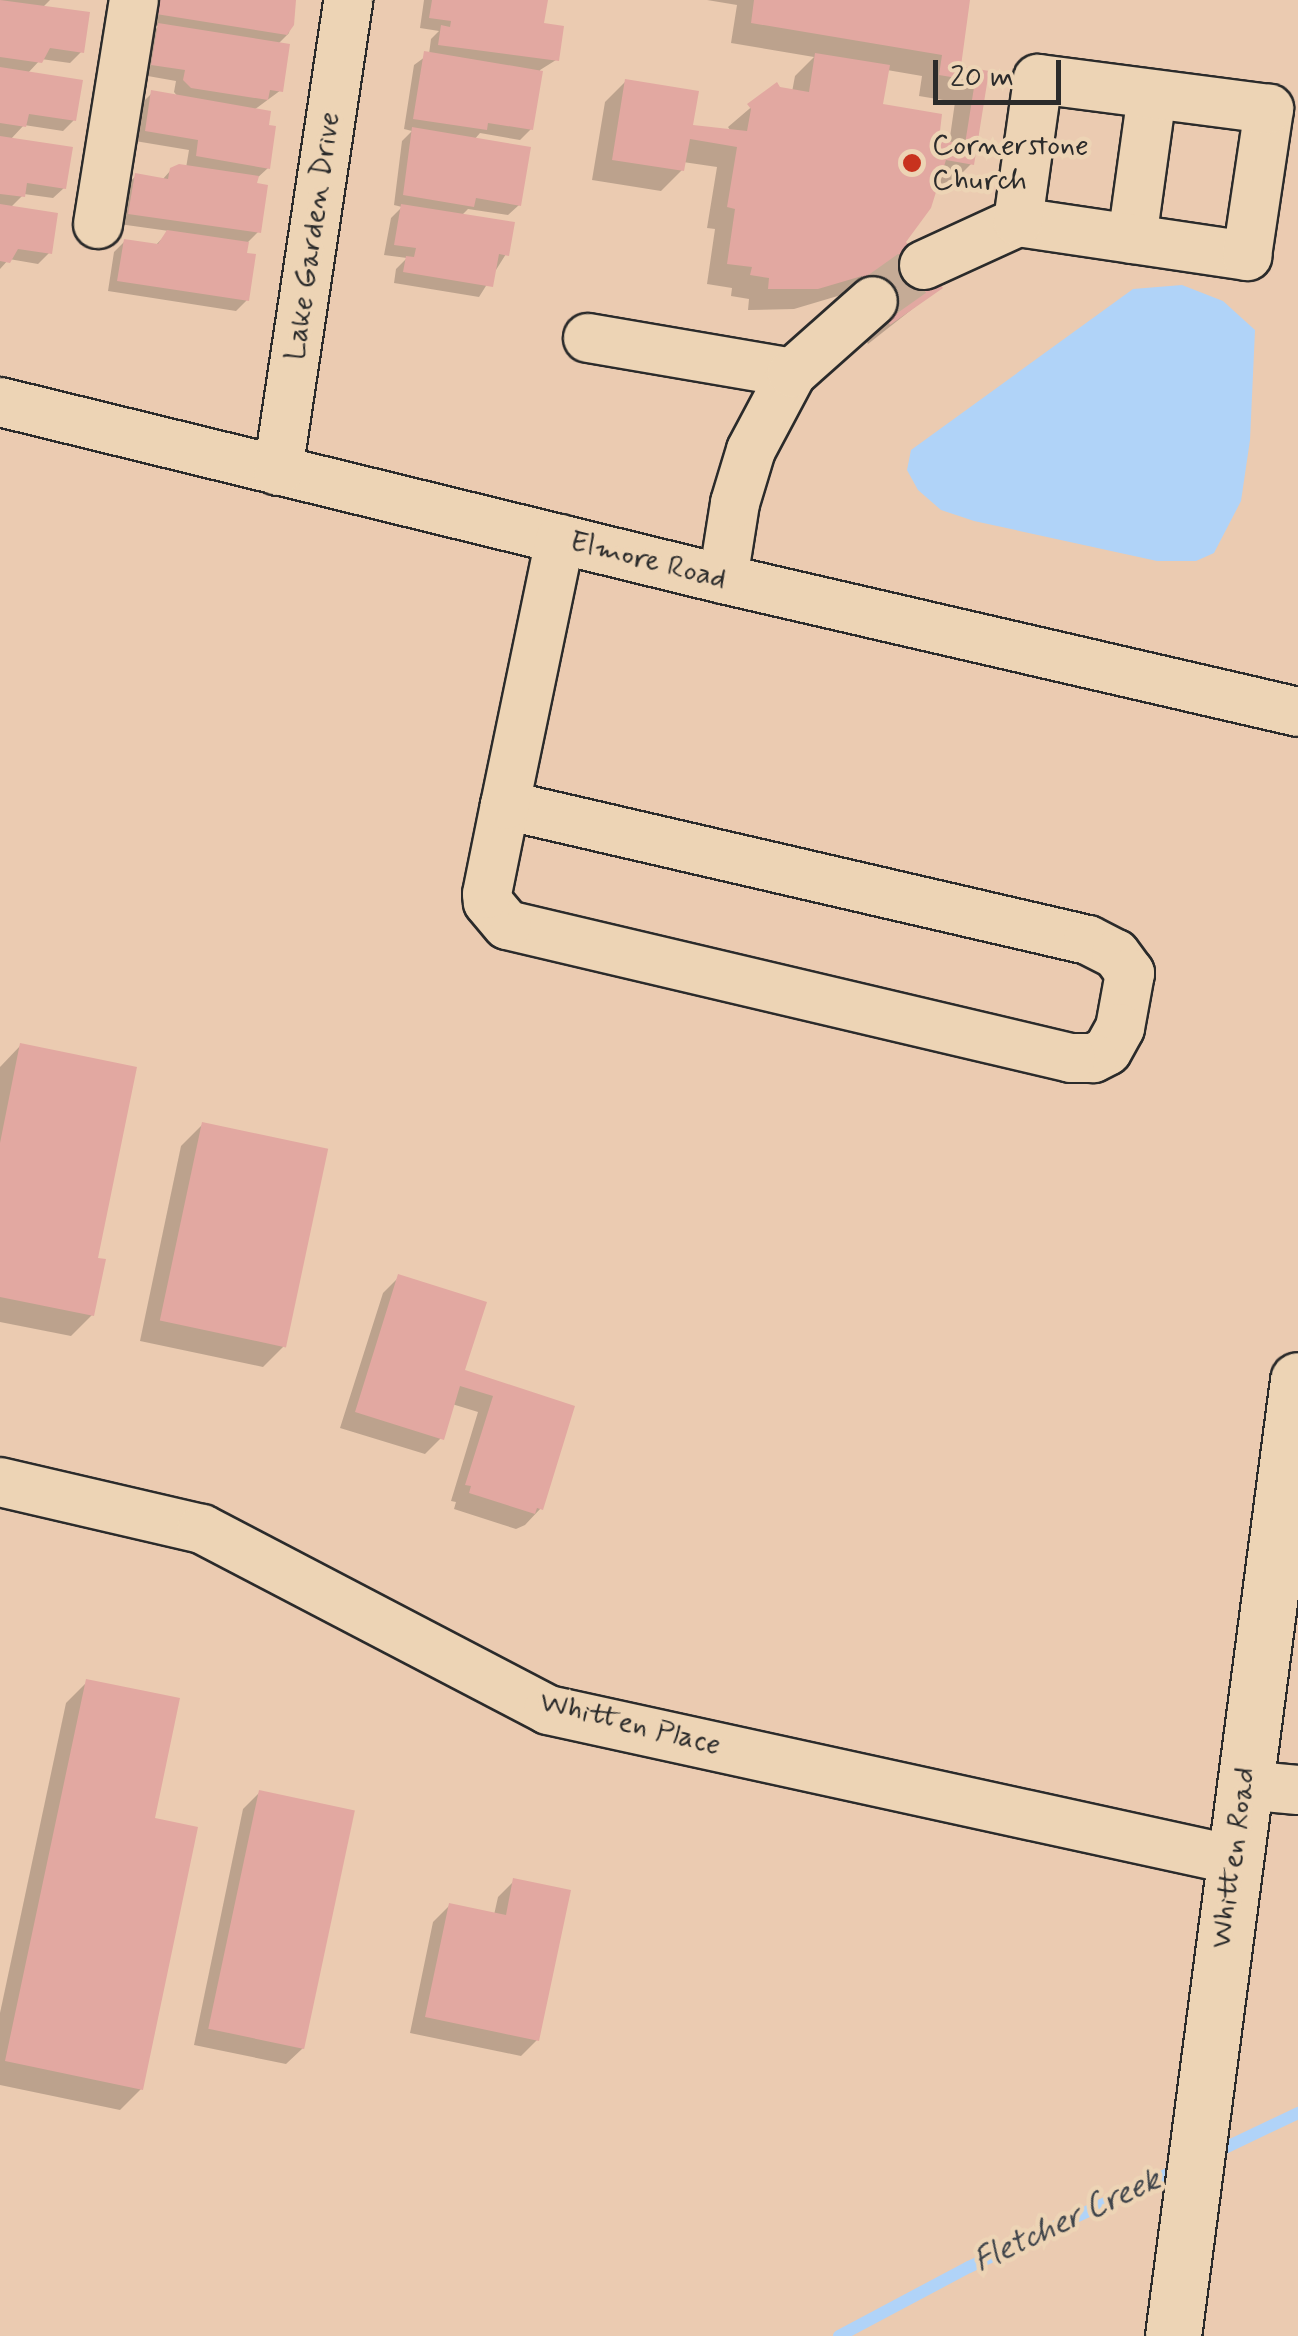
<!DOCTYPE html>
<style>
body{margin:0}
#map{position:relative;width:1298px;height:2336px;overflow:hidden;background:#ebcbb1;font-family:Mynerve,sans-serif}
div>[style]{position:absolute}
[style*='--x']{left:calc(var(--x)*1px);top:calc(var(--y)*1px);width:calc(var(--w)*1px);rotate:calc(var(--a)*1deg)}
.water>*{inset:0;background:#b0d3f8}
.shadow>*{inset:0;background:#0003}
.stream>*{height:12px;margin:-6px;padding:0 6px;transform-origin:6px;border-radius:6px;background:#b0d3f8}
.building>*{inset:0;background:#e2a8a1;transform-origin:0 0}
.minor-tunnel>*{height:48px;margin-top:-24px;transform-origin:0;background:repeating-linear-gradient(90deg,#c5ab96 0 48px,transparent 0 72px)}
.roads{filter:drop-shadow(2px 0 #2b2b2b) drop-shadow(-2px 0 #2b2b2b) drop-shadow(0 2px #2b2b2b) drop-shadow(0 -2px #2b2b2b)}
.minor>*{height:48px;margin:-24px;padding:0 24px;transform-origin:24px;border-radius:24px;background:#edd4b5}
.major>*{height:55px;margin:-27.5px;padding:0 27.5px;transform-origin:27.5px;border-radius:27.5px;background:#edd4b5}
.dots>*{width:28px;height:28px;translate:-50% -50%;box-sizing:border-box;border:5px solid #edd4b5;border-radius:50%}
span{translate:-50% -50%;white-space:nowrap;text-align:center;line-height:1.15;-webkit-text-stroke:9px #edd4b5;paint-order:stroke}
.poi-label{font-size:30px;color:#2b2b2b}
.left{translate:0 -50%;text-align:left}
.street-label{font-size:30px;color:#2b2b2b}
.water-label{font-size:32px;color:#3f444a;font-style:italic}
.scale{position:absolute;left:933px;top:60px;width:128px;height:45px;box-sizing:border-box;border:5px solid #2b2b2b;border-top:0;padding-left:12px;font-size:30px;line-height:35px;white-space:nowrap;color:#2b2b2b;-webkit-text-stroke:8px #edd4b5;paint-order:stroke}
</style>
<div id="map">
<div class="water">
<i style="clip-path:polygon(1182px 285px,1223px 301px,1255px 330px,1250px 440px,1241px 501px,1214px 553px,1196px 561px,1157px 561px,974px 521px,941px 510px,918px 490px,907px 470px,911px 450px,1133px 289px)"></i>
</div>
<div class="shadow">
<i style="clip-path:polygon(0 0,50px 0,41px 9px,81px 52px,70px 63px,41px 59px,27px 74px,74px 120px,63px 131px,24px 125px,10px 140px,64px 188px,53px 198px,24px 194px,10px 208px,49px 253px,38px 264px,9px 259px,0 269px)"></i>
<i style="clip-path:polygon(150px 0,294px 0,289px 33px,277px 45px,281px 90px,254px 110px,268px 168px,255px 180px,258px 232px,246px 244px,247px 300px,236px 311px,108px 291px,114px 252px,125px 241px,155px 246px,169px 231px,119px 224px,125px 186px,136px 176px,162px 180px,171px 170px,186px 168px,189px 150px,135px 141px,141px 104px,152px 93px,179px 98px,174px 92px,176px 81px,142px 75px,148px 36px,159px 26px,146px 24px)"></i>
<i style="clip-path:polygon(424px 0,545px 0,541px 25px,556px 60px,540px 70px,531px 129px,520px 140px,480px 133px,474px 140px,519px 205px,508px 215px,468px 209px,461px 216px,506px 254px,479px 297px,394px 283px,396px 269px,407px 258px,384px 255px,391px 218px,402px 207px,394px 205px,402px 141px,412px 131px,404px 129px,414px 65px,429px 54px,431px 39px,439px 31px,420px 28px)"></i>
<i style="clip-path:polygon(evenodd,707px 0,968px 0,958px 68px,986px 73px,971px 164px,950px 185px,936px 183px,903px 242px,939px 288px,868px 344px,841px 295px,794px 309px,748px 310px,749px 299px,731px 296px,732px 288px,707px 284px,715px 229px,707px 228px,717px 167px,683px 162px,682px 170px,661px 191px,592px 180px,605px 102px,626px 81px,690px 127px,732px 133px,728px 127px,776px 86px,792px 92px,795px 76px,814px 57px,731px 43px,737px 5px,707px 0,887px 70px,922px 76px,919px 96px,955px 102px,949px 144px,936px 142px,881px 106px,887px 70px)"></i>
<i style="clip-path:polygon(21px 1045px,95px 1260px,92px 1315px,71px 1336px,0 1322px,0 1067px)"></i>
<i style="clip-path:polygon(202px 1125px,284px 1346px,263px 1367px,140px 1341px,181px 1146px)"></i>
<i style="clip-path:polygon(399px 1277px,462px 1372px,572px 1407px,541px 1508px,525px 1525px,516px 1529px,454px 1509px,456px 1502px,451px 1501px,478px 1412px,452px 1404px,441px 1438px,425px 1454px,340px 1428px,383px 1293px)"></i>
<i style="clip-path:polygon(87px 1682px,141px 2089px,120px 2110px,0 2085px,0 2013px,66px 1703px)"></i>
<i style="clip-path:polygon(259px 1793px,303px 2048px,286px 2064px,194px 2045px,243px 1809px)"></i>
<i style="clip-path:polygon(514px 1881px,537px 2040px,521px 2056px,410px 2033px,433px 1922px,450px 1905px,494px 1915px,498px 1897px)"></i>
</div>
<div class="stream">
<i style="--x:1210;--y:2155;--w:98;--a:-25.5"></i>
<i style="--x:839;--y:2336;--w:147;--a:-28"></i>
<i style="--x:969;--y:2267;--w:231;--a:-25.1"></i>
</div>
<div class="building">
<i style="clip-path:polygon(0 0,90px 12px,84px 53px,50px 48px,42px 63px,0 57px)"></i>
<i style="clip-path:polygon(158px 0,296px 0,294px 25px,287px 35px,156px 14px)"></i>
<i style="clip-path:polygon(432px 0,548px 0,544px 23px,564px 26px,559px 61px,438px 45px,441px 25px,450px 27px,451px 21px,429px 18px)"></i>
<i style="clip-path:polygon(754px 0,970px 0,961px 66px,989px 71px,974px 165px,946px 160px,931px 208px,906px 242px,943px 288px,890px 325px,862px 276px,818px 289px,768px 289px,769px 278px,750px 275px,752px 267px,727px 264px,735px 209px,727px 207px,737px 147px,690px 139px,684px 171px,612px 160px,625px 79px,699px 91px,693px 125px,747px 131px,751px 109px,747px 104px,777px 82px,780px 87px,809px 92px,815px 53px,890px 65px,883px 104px,942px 114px,939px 140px,965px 144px,975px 81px,939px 75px,942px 55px,751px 23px)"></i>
<i style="clip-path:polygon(158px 23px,290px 44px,283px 92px,270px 90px,268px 100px,191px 88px,183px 80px,185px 70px,151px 65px)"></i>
<i style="clip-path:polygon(424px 51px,543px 71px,533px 130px,488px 123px,487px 130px,413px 119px)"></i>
<i style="clip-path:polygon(0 67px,83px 80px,76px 121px,29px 114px,26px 127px,0 123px)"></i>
<i style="clip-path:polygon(151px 90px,271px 111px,269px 125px,276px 126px,270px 169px,196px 156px,198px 140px,145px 131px)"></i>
<i style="clip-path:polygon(412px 127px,531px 147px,521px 206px,476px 198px,474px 207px,403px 195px)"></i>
<i style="clip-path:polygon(0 136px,73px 147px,66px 189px,27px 183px,25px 197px,0 194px)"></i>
<i style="clip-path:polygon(179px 164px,259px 176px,257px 183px,268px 185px,261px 233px,128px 214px,135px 173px,168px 179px,170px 168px)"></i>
<i style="clip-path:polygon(0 204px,58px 213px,52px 254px,18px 249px,10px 263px,0 261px)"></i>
<i style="clip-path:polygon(401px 204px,515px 222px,509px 256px,499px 254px,493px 287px,403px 272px,406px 256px,414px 257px,416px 248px,394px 245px)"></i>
<i style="clip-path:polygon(167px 230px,249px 242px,247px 253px,256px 254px,249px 301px,117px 281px,124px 239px,158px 244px)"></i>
<i style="clip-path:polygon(20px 1043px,137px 1067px,98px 1258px,106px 1259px,94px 1316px,0 1297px,0 1143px)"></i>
<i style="left:202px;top:1122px;width:129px;height:203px;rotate:12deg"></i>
<i style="clip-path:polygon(398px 1274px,487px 1302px,465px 1370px,575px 1406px,543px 1510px,537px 1508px,535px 1514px,469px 1493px,471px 1486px,465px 1485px,493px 1396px,460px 1386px,444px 1440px,355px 1412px)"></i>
<i style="clip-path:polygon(86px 1679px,180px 1698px,155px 1818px,198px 1827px,143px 2090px,5px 2061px)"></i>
<i style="left:259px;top:1790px;width:98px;height:244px;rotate:12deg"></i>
<i style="clip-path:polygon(513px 1878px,571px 1890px,539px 2041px,425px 2017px,449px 1903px,506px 1915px)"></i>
</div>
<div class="minor-tunnel">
<i style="--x:873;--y:301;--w:62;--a:-35.2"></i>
</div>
<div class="roads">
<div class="minor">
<i style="--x:98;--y:224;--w:227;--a:-80.9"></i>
<i style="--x:1132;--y:239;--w:145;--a:-82.1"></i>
<i style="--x:924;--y:265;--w:103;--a:-24.6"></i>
<i style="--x:1018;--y:222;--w:232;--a:8.4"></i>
<i style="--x:1247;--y:256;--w:149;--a:-81.5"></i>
<i style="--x:1269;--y:109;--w:233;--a:-172.6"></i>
<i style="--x:1038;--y:79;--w:144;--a:98"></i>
<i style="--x:588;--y:338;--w:207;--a:9.7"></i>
<i style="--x:0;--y:402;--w:744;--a:13.76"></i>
<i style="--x:723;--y:579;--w:590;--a:13.02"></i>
<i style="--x:278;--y:471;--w:476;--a:-81.5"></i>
<i style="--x:723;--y:579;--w:77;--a:-81"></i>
<i style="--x:735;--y:503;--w:55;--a:-73.2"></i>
<i style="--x:751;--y:450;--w:87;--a:-62"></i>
<i style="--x:792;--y:373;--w:108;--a:-41.6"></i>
<i style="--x:505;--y:805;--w:598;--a:13.04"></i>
<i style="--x:1088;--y:940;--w:31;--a:27"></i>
<i style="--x:1116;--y:954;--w:24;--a:54"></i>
<i style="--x:1130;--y:973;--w:56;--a:100.3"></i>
<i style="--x:1120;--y:1028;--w:26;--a:119"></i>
<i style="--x:1107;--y:1051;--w:16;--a:153"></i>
<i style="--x:1093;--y:1058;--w:22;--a:180"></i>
<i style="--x:1071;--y:1058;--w:579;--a:-166.73"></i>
<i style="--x:507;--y:925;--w:30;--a:-130"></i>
<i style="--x:488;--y:902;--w:8;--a:-97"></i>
<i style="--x:487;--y:894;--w:91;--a:-78.6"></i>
<i style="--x:505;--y:805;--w:272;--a:-78.3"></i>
<i style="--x:0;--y:1482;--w:207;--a:13.1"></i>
<i style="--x:202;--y:1529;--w:390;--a:27.6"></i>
<i style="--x:548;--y:1710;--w:702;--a:12.33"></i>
<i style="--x:1244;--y:1785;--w:54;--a:5.3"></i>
</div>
<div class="major">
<i style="--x:1173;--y:2336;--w:964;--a:-82.55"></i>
</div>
</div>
<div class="dots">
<i style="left:912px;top:163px;background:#c8321e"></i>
</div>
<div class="poi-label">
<span class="left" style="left:932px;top:163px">Cornerstone<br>Church</span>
</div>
<div class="street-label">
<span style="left:313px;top:236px;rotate:-82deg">Lake Garden Drive</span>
<span style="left:648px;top:561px;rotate:14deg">Elmore Road</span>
<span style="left:630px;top:1724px;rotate:14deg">Whitten Place</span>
<span style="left:1234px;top:1858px;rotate:-82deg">Whitten Road</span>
</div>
<div class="water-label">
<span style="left:1067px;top:2221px;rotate:-25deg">Fletcher Creek</span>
</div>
<div class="scale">20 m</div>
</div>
